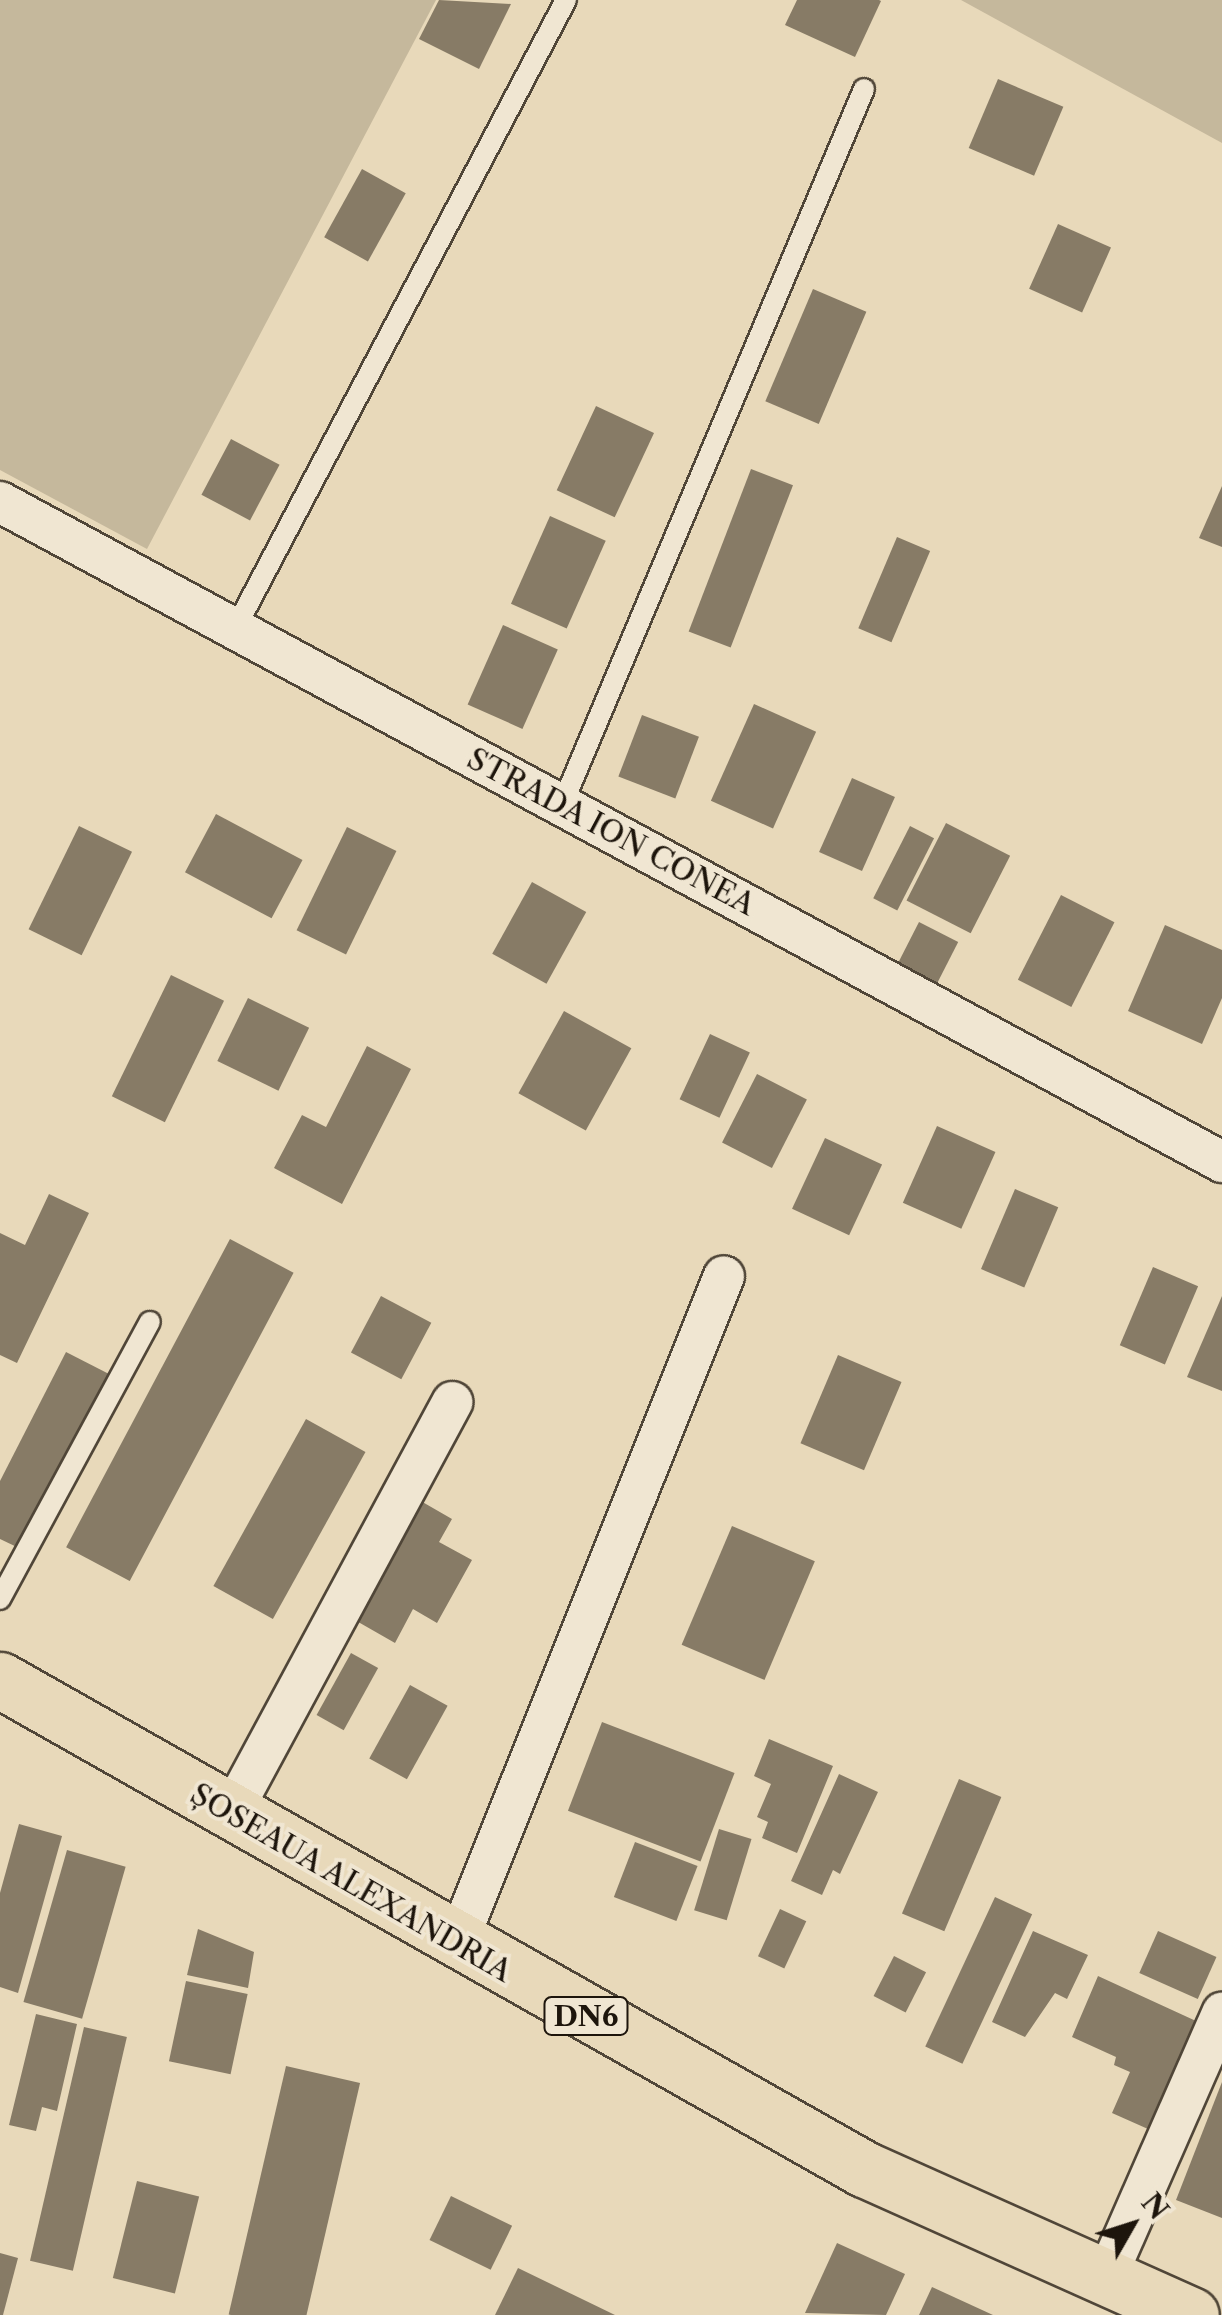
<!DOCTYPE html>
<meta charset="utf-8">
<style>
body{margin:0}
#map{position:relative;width:1222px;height:2315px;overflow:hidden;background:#e8d9ba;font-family:"Libre Caslon Text",serif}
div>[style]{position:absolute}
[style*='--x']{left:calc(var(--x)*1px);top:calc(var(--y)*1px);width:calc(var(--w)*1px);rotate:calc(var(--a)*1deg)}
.green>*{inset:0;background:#c5b89c}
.building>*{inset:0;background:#877b66;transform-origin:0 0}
.roads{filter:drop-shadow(2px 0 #504638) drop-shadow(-2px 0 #504638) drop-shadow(0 2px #504638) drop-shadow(0 -2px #504638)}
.lane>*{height:20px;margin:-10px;padding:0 10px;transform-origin:10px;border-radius:10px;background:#f0e6d2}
.street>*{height:40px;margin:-20px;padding:0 20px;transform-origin:20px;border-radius:20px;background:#f0e6d2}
.primary>*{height:55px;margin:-27.5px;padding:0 27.5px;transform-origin:27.5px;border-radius:27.5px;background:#e8d9ba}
span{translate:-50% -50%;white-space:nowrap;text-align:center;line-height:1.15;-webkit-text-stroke:8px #f0e6d2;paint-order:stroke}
.shield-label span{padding:2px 8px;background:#f0e6d2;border:2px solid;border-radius:8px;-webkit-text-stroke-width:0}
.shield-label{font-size:28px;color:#1d150c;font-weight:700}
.street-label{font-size:30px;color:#1d150c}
.north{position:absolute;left:1082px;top:2175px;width:100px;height:100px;-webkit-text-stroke:8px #f0e6d2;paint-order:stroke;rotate:51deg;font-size:28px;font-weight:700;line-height:40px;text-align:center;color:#1d150c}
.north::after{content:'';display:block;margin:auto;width:35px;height:45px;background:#1d150c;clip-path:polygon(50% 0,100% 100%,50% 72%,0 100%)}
</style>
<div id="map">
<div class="green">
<i style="clip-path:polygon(0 0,436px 0,147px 549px,0 470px)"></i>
<i style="clip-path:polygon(961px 0,1222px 0,1222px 143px)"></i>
</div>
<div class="building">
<i style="clip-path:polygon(439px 0,511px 4px,479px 69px,419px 39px)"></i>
<i style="clip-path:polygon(797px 0,879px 0,881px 1px,855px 57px,785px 25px)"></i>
<i style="left:998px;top:79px;width:71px;height:75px;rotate:23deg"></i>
<i style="left:362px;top:169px;width:50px;height:78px;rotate:29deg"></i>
<i style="left:1058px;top:224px;width:58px;height:71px;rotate:24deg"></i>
<i style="left:813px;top:289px;width:58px;height:122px;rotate:23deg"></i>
<i style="left:596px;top:406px;width:64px;height:93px;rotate:25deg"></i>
<i style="left:231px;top:439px;width:55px;height:63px;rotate:28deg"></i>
<i style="left:751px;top:469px;width:45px;height:174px;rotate:21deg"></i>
<i style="clip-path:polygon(1222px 486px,1222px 547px,1199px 538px)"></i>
<i style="left:550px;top:516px;width:61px;height:96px;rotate:24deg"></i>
<i style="left:897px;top:537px;width:36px;height:99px;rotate:23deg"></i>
<i style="left:503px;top:625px;width:60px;height:87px;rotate:24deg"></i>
<i style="left:754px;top:704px;width:68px;height:106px;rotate:24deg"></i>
<i style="left:642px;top:715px;width:61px;height:66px;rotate:21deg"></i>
<i style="left:852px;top:778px;width:47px;height:81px;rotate:24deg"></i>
<i style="left:216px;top:814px;width:98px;height:66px;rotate:28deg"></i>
<i style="left:946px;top:823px;width:72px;height:87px;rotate:27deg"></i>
<i style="left:79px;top:826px;width:59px;height:115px;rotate:26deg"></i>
<i style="left:910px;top:826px;width:27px;height:81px;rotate:27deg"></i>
<i style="left:347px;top:827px;width:55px;height:115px;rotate:26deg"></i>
<i style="left:532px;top:882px;width:62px;height:82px;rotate:29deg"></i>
<i style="left:1061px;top:895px;width:60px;height:95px;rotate:27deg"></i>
<i style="left:919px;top:922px;width:44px;height:52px;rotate:27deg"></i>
<i style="clip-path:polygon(1165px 925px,1222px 950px,1222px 998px,1202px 1044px,1128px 1011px)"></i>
<i style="left:171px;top:975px;width:59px;height:135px;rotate:26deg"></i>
<i style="left:248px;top:998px;width:68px;height:70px;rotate:26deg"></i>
<i style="left:564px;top:1011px;width:77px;height:94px;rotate:29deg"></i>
<i style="left:710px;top:1034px;width:44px;height:72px;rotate:25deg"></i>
<i style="clip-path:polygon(367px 1046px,411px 1069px,342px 1204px,274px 1168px,302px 1115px,326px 1127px)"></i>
<i style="left:757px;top:1074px;width:56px;height:77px;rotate:27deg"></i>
<i style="left:937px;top:1126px;width:64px;height:84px;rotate:24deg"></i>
<i style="left:825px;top:1138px;width:63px;height:78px;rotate:25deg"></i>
<i style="left:1015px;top:1189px;width:47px;height:87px;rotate:23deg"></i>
<i style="clip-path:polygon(49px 1194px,89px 1213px,17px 1363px,0 1355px,0 1233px,25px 1245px)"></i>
<i style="left:230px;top:1239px;width:72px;height:349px;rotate:28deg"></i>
<i style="left:1153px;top:1267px;width:49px;height:85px;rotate:23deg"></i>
<i style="left:381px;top:1296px;width:57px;height:64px;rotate:28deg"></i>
<i style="clip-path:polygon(1222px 1296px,1222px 1391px,1187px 1377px)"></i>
<i style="clip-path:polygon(66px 1352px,109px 1374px,21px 1549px,0 1539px,0 1481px)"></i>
<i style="left:838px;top:1355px;width:69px;height:96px;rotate:23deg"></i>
<i style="left:306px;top:1419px;width:68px;height:191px;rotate:29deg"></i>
<i style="clip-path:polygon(419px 1500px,452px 1519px,439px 1542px,472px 1560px,437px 1623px,413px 1609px,395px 1643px,353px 1619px)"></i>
<i style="left:732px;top:1526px;width:90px;height:129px;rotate:23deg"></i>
<i style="left:351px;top:1653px;width:31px;height:71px;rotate:29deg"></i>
<i style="left:410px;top:1685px;width:43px;height:84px;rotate:29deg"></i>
<i style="left:602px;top:1722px;width:142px;height:95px;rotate:21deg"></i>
<i style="clip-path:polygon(769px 1739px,833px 1766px,797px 1853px,762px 1838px,768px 1822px,757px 1817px,771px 1784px,754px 1776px)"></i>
<i style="clip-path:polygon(839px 1774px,878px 1792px,840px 1874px,833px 1870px,822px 1895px,791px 1881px)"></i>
<i style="left:959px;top:1779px;width:46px;height:146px;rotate:23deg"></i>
<i style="clip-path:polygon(19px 1824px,62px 1836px,18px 1993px,0 1987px,0 1893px)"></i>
<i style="left:719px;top:1829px;width:34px;height:85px;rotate:17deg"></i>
<i style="left:635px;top:1842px;width:67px;height:59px;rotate:21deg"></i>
<i style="left:67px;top:1850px;width:61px;height:158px;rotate:16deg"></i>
<i style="left:995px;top:1897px;width:41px;height:165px;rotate:25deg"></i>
<i style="left:780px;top:1909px;width:29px;height:52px;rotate:25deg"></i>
<i style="clip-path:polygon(198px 1929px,254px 1952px,248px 1988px,187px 1975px)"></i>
<i style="clip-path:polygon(1033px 1931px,1088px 1955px,1067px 1999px,1055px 1993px,1025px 2037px,992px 2022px)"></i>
<i style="left:1158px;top:1931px;width:64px;height:46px;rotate:24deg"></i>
<i style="left:894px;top:1956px;width:36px;height:45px;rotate:27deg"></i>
<i style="clip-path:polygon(1098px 1976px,1196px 2021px,1148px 2129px,1112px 2113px,1130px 2072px,1114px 2065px,1116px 2057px,1072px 2037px)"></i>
<i style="left:186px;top:1981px;width:63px;height:82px;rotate:12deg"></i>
<i style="clip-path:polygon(36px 2014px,77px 2024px,57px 2111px,42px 2107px,36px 2131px,9px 2125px)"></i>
<i style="left:84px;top:2027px;width:44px;height:240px;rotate:13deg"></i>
<i style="left:286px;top:2066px;width:76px;height:255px;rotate:13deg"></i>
<i style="clip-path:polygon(1222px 2082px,1222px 2218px,1176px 2200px)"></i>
<i style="left:137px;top:2181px;width:64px;height:100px;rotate:14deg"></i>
<i style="left:451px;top:2196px;width:68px;height:49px;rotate:26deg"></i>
<i style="clip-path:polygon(837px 2243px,905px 2274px,886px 2315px,805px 2313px)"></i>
<i style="clip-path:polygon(0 2253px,18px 2258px,3px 2315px,0 2315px)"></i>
<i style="clip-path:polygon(518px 2268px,615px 2315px,495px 2315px)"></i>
<i style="clip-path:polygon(932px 2287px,993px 2315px,919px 2315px)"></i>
</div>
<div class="roads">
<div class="lane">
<i style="--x:235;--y:629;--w:711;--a:-62.25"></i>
<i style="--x:562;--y:805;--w:777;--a:-67.13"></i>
<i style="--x:0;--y:1599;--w:315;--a:-61.6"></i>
</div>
<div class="street">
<i style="--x:0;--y:502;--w:1389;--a:28.37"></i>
<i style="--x:230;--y:1815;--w:469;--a:-61.7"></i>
<i style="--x:457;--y:1943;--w:718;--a:-68.18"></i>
<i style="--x:1105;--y:2280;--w:292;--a:-66.3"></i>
</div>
<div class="primary">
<i style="--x:0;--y:1680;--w:993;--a:29.51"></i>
<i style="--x:864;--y:2169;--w:358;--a:24.1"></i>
</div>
</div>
<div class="shield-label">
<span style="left:586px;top:2016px">DN6</span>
</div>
<div class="street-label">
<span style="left:611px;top:832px;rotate:28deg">STRADA ION CONEA</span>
<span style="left:351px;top:1883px;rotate:30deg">ȘOSEAUA ALEXANDRIA</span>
</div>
<div class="north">N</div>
</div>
